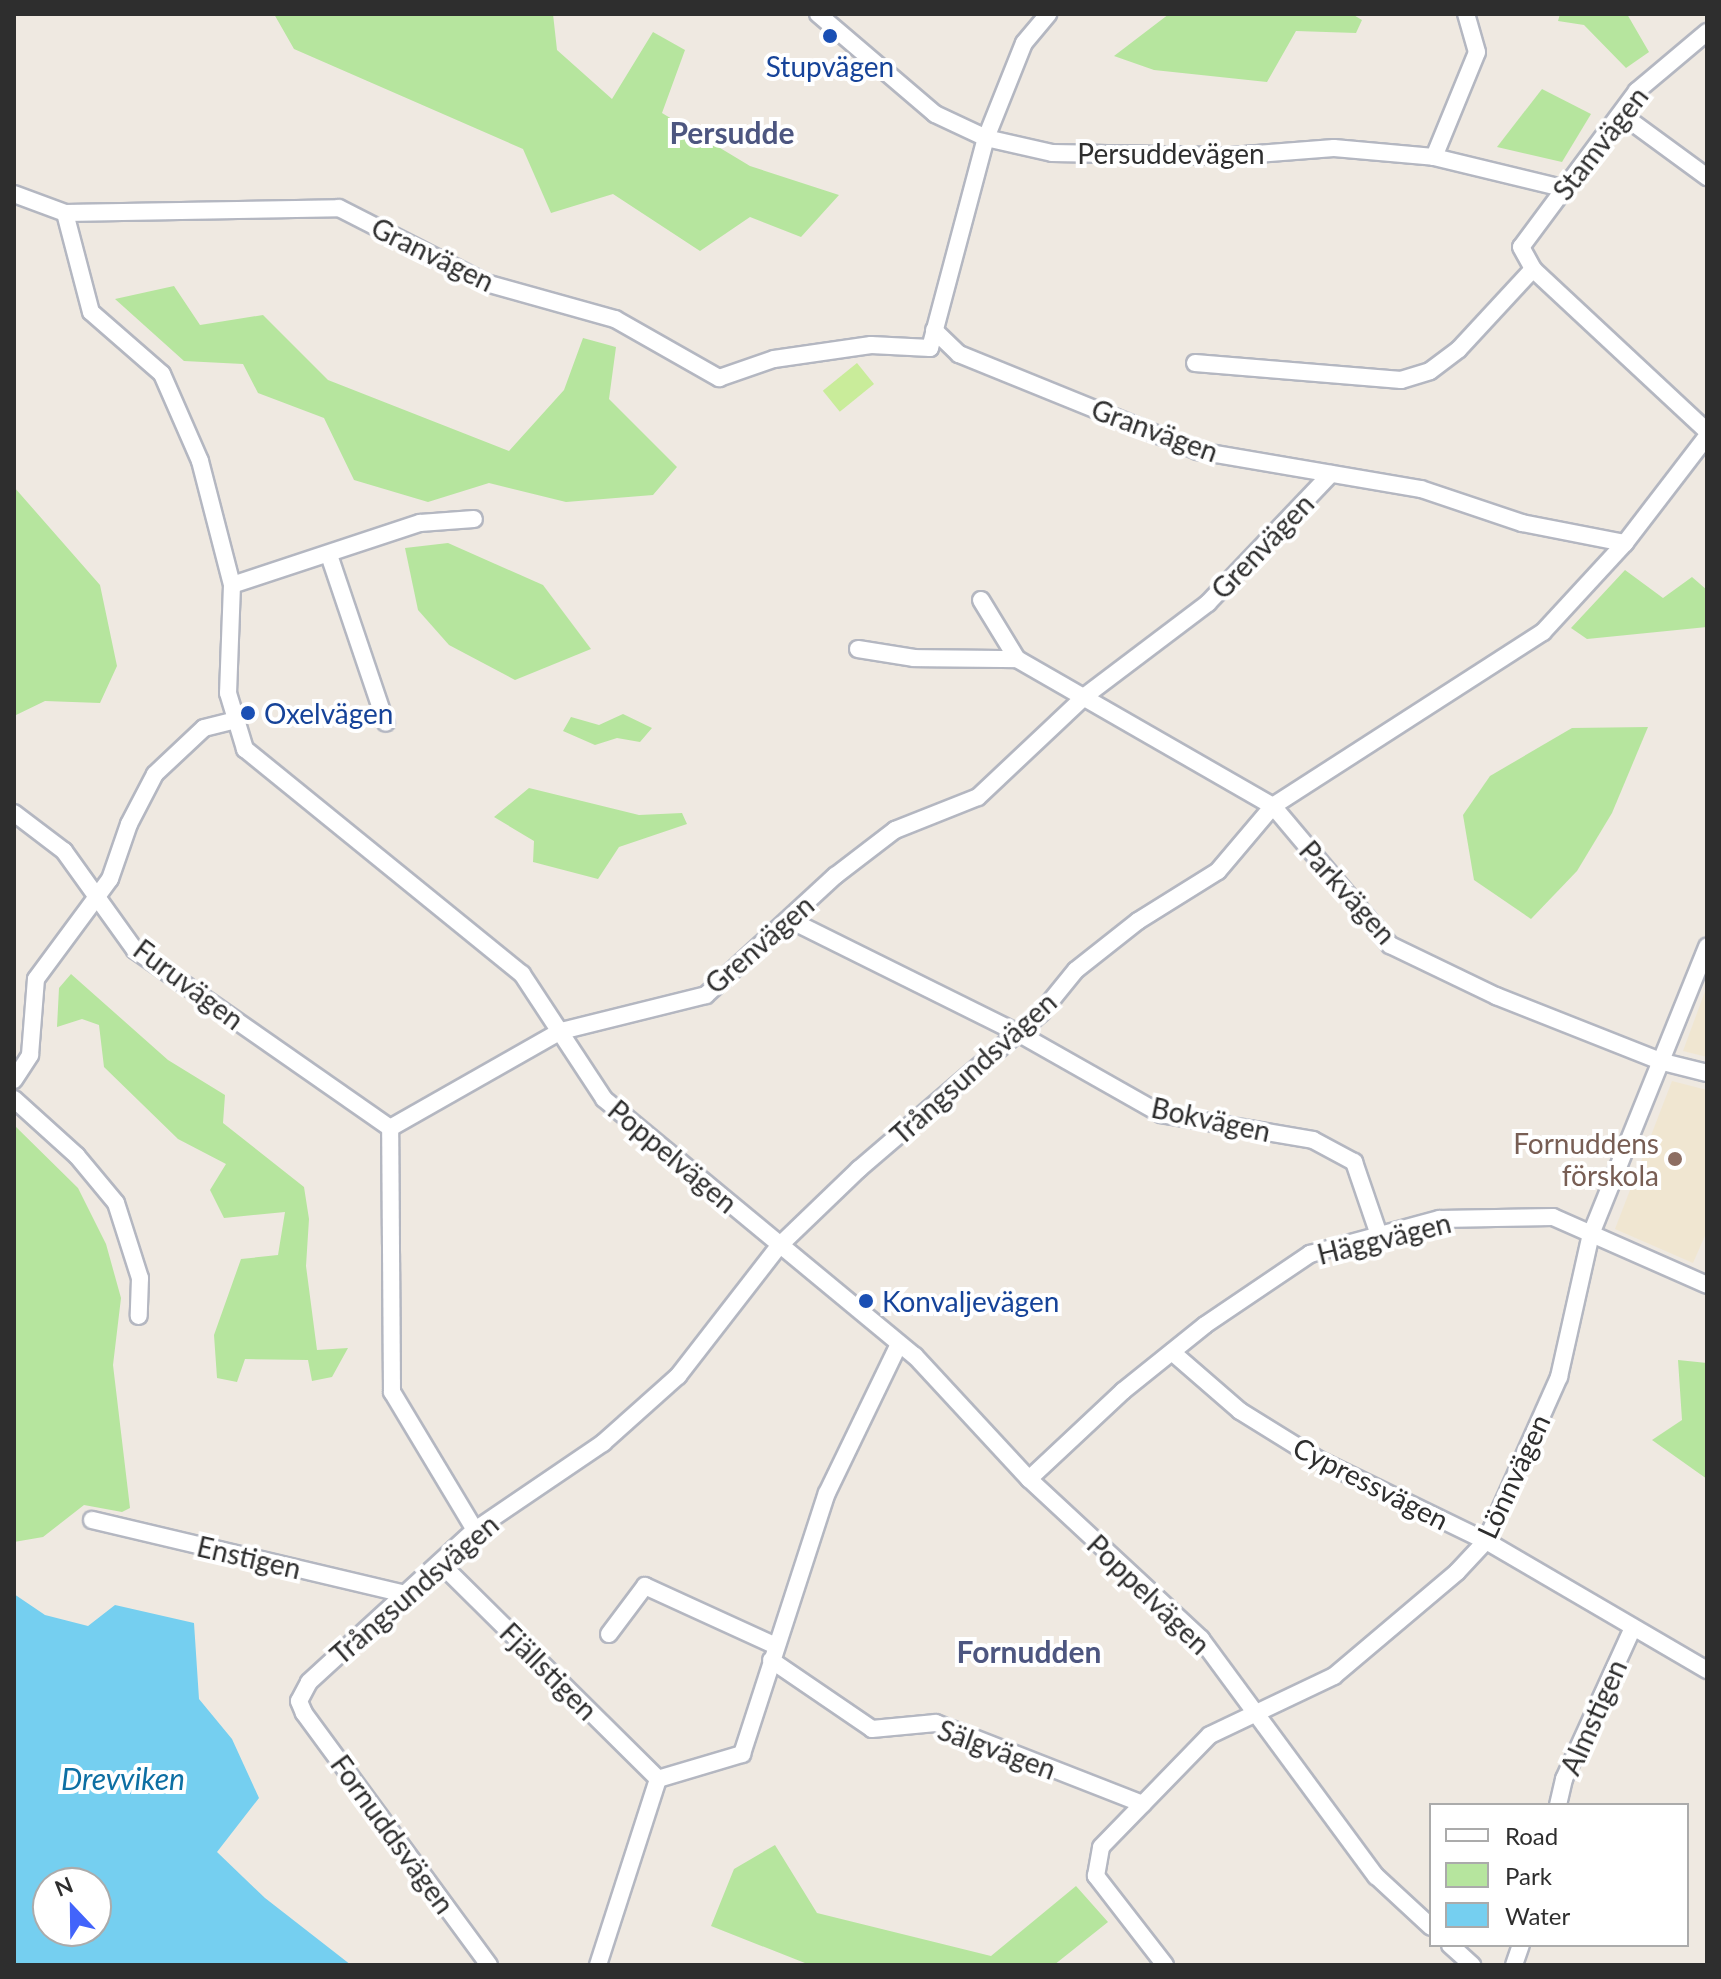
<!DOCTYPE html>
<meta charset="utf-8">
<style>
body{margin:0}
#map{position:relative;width:1721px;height:1979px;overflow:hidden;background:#efe9e1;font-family:Lato,sans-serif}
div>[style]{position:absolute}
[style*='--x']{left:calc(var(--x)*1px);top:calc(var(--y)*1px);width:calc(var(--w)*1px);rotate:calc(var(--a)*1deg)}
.education>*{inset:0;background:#f0e6d1}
.green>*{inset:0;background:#b6e59e}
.pitch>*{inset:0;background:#c9ec9a;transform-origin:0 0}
.water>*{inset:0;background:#75cff0}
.roads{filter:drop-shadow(2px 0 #b4b7c1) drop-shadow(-2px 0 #b4b7c1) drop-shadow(0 2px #b4b7c1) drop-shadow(0 -2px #b4b7c1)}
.minor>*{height:16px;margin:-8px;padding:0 8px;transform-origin:8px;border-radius:8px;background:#fff}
.dots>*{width:22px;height:22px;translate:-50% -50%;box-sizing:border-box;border:4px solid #fff;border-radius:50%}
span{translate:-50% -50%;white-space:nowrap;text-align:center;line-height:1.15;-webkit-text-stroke:8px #fff;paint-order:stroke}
.transit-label{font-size:28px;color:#164399}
.left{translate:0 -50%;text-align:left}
.street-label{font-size:28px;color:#2e2e2e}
.education-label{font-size:28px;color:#785e54}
.right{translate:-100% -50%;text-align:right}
.neighbourhood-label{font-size:30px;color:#4d5680;font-weight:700}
.water-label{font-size:30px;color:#0d6fa3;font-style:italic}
.frame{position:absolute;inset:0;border:16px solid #2e2e2e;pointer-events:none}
.legend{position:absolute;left:1429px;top:1803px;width:260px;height:144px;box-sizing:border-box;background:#fff;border:2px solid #ababab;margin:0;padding:10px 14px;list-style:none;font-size:24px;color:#2e2e2e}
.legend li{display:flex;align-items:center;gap:16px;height:40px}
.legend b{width:40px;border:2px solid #ababab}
.north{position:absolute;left:32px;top:1867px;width:80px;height:80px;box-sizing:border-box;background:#fff;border:2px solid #ababab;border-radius:50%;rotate:338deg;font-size:22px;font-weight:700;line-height:32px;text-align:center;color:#2e2e2e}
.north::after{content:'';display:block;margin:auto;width:28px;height:36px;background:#4264fb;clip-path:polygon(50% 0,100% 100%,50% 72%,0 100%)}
</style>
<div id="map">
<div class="education">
<i style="clip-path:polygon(1707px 986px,1707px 1057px,1683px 1051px)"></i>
<i style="clip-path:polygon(1672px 1081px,1707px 1090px,1707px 1231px,1693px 1263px,1615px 1229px)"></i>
</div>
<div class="green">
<i style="clip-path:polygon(274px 14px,553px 14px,557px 50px,612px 99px,653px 32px,685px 50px,662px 113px,750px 166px,839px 195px,801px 237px,750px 217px,700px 251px,613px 194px,551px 213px,523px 149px,294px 49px)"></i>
<i style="clip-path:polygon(1169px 14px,1352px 14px,1362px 20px,1356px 33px,1296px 31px,1267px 82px,1154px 70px,1114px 56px)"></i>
<i style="clip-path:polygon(1560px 14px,1627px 14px,1649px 52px,1626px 68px,1584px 25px,1558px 21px)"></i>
<i style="clip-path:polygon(1542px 89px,1591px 114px,1562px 162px,1497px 147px)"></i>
<i style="clip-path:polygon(174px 286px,200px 325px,263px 315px,328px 380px,509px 451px,564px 390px,583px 338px,616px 347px,609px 399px,677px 467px,653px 495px,566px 502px,489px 483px,428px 502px,354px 480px,324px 418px,258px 393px,243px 364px,184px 361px,115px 299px)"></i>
<i style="clip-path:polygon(14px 487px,100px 585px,117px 666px,100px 703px,45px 701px,14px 716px)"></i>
<i style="clip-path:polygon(448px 543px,543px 585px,591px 649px,515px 680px,449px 645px,418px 610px,405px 548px)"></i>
<i style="clip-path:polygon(1625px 570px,1663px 598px,1692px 577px,1707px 590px,1707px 627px,1587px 639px,1571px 628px)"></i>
<i style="clip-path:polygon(623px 714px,652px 728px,640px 742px,617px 738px,595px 745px,563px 731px,571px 717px,599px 725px)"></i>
<i style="clip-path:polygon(1648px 727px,1612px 813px,1577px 871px,1531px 919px,1474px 880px,1463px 815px,1490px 776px,1572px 728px)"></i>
<i style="clip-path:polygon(529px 788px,639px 815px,682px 813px,687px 824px,619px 847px,598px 879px,533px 862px,534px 841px,494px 817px)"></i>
<i style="clip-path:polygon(71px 974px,168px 1060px,225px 1095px,223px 1123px,304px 1187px,309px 1219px,306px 1266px,317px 1350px,348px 1348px,332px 1377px,312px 1381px,308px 1360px,245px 1359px,237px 1382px,217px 1378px,214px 1335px,241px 1259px,278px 1255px,285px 1212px,224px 1218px,210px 1190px,226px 1164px,178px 1139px,104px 1067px,99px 1025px,82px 1019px,57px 1027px,59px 988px)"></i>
<i style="clip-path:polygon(14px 1125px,78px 1188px,106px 1244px,121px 1298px,113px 1365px,130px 1508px,122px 1512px,84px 1505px,43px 1537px,14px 1542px)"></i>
<i style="clip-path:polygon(1678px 1360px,1707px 1363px,1707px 1479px,1652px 1440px,1682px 1420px)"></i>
<i style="clip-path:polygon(775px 1845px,817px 1913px,991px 1956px,1076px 1886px,1108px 1922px,1054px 1965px,810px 1965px,711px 1926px,734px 1869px)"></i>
</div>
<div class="pitch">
<i style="left:857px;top:363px;width:27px;height:44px;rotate:51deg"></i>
</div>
<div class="water">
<i style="clip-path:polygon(evenodd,14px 1594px,45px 1615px,88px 1626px,115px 1605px,194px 1623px,199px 1699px,232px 1739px,259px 1798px,217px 1852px,265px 1898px,351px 1965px,14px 1965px,14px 1594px,48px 1883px,96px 1883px,96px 1931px,48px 1931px,48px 1883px)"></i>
</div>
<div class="roads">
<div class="minor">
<i style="--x:818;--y:14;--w:154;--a:40.5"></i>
<i style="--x:935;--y:114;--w:56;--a:25.2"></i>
<i style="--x:986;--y:138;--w:68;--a:12.8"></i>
<i style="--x:1052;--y:153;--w:179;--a:1"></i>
<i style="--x:1231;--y:156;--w:103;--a:-4.4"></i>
<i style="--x:1334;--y:148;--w:100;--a:5.1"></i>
<i style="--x:1434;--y:157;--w:132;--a:13.6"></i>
<i style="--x:1707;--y:32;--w:92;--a:139.9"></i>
<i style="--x:1637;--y:91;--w:194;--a:126.6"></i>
<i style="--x:1521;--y:247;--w:25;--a:61"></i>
<i style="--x:1533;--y:269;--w:238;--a:43"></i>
<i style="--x:1621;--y:114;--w:107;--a:36.2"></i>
<i style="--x:1434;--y:157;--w:113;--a:-67.7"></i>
<i style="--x:1477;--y:52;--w:40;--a:-106"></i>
<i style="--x:14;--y:194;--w:54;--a:20.4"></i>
<i style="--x:65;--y:213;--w:274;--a:-1"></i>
<i style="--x:339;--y:208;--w:165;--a:27"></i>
<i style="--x:486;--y:283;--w:134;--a:15.6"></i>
<i style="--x:615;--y:319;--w:120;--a:29.6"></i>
<i style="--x:719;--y:378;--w:58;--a:-19.1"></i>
<i style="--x:774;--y:359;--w:98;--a:-8.2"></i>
<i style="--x:871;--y:345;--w:59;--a:2.9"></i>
<i style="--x:930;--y:348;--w:217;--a:-75.1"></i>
<i style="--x:986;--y:138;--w:102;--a:-68.2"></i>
<i style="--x:1024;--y:43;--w:38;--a:-50"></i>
<i style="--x:65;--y:213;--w:102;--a:75.3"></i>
<i style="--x:91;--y:312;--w:94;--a:41.1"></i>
<i style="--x:162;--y:374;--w:95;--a:66.4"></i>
<i style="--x:200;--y:461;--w:128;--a:75.5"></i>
<i style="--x:232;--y:585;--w:108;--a:92.1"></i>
<i style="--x:228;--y:693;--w:59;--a:73.1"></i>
<i style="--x:245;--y:749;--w:357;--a:39.1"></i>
<i style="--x:522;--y:974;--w:149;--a:56.7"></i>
<i style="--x:604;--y:1099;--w:403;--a:39.6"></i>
<i style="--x:915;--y:1356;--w:168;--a:47.2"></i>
<i style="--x:1029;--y:1479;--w:235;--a:42.9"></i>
<i style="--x:1201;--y:1639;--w:295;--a:53.6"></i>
<i style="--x:1376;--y:1876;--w:75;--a:42.8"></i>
<i style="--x:934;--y:330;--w:35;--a:44"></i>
<i style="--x:959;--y:354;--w:258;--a:22.1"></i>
<i style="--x:1198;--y:451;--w:226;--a:9.7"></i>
<i style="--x:1421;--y:489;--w:107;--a:18.6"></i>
<i style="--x:1522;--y:523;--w:105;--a:11"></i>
<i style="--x:1195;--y:363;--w:207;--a:4.7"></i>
<i style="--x:1401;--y:380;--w:30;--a:-17"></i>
<i style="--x:1430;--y:371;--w:36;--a:-37"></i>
<i style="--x:1459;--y:349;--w:109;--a:-47.2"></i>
<i style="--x:329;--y:555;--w:177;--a:71.3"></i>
<i style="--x:232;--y:585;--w:198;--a:-18.3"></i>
<i style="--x:420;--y:523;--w:54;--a:-4.2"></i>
<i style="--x:981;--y:600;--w:69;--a:58.6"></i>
<i style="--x:1017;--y:659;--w:295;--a:29.9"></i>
<i style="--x:1273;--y:806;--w:182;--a:49.9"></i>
<i style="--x:1390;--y:945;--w:118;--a:25.7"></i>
<i style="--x:1496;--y:996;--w:180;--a:21.6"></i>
<i style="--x:1663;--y:1062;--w:45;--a:14"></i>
<i style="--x:858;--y:649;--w:57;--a:9.1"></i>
<i style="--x:914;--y:658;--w:103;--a:0.6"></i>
<i style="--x:14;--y:813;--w:63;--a:37.2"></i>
<i style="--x:64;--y:851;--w:122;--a:54.4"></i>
<i style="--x:135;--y:950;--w:311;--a:34.9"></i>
<i style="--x:790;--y:920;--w:254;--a:26.4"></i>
<i style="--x:1018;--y:1033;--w:164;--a:29.5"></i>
<i style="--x:1161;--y:1114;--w:154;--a:9.7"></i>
<i style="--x:1313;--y:1140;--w:47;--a:28.2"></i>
<i style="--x:1354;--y:1162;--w:77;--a:71.1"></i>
<i style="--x:14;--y:1080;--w:30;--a:-57"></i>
<i style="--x:30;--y:1055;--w:76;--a:-85.5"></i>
<i style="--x:36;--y:979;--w:124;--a:-53.5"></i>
<i style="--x:110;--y:879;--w:58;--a:-70.9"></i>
<i style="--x:129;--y:824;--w:56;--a:-62.5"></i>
<i style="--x:155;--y:774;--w:67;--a:-43.2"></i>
<i style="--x:204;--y:728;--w:33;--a:-14"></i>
<i style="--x:14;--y:1099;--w:85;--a:42.1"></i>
<i style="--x:77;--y:1156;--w:61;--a:50.3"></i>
<i style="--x:116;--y:1203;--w:79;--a:72.3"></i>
<i style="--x:140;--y:1278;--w:38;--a:92"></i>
<i style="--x:1172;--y:1352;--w:90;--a:40.9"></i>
<i style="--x:1240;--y:1411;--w:93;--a:31.8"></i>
<i style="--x:1319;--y:1460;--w:186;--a:25.9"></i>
<i style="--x:1486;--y:1541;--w:256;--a:30.3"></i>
<i style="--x:1029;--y:1479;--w:129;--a:-43.1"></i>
<i style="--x:1123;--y:1391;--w:105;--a:-38.8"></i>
<i style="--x:1205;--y:1325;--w:127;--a:-34.1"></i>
<i style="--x:1310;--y:1254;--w:134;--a:-15.2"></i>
<i style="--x:1439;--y:1219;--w:114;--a:-1"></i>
<i style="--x:1553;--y:1217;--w:168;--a:23.8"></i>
<i style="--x:92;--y:1520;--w:323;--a:13.3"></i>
<i style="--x:475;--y:1530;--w:161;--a:-121"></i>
<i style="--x:392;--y:1392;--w:264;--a:-90.4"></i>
<i style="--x:390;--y:1128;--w:197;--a:-29.6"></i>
<i style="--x:561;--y:1031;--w:149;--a:-13.9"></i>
<i style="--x:706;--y:995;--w:176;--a:-42.7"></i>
<i style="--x:835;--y:876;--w:76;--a:-37.5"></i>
<i style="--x:895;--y:830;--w:89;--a:-21.7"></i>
<i style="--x:978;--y:797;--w:147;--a:-43.3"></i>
<i style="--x:1085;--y:696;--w:154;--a:-37.1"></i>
<i style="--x:1208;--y:603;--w:178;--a:-46.4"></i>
<i style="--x:440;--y:1563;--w:307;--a:44.7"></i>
<i style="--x:609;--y:1634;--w:60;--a:-53.1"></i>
<i style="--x:645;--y:1586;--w:144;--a:24.6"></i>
<i style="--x:771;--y:1660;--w:122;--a:34.3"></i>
<i style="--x:872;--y:1729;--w:64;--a:-5.4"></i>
<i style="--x:936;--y:1723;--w:222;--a:21.4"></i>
<i style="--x:1558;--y:1805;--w:27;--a:-77"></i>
<i style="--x:1564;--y:1779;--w:164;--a:-65.5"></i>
<i style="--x:1450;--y:1945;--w:30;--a:42"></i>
<i style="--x:489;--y:1965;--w:313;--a:-126.3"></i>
<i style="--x:304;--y:1713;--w:13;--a:-113"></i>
<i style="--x:299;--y:1701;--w:21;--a:-62"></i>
<i style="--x:309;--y:1682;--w:225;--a:-42.5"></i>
<i style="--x:475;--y:1530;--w:155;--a:-34.2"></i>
<i style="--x:603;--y:1443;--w:101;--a:-41.8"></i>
<i style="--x:678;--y:1376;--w:165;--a:-52.2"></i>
<i style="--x:779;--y:1246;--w:111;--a:-43.9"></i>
<i style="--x:859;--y:1169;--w:240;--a:-40.6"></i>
<i style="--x:1041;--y:1013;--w:55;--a:-50.9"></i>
<i style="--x:1076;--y:970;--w:79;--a:-38.3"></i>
<i style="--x:1138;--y:921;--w:94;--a:-32"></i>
<i style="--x:1218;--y:871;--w:85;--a:-49.8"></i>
<i style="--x:1273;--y:806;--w:321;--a:-32.8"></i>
<i style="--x:1543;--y:632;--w:121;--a:-47.3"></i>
<i style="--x:1625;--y:543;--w:135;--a:-52.5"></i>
<i style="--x:598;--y:1965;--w:195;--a:-72.1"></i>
<i style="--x:658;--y:1779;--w:88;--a:-16.6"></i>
<i style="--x:742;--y:1754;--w:274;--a:-72"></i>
<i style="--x:827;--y:1493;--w:165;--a:-64.2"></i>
<i style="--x:1165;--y:1965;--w:113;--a:-127.8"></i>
<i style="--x:1096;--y:1876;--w:29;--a:-80"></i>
<i style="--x:1101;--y:1847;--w:156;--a:-45.8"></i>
<i style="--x:1210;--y:1735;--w:137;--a:-25.4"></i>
<i style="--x:1334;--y:1676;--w:161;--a:-40.2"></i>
<i style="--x:1457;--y:1572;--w:42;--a:-46.9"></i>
<i style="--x:1486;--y:1541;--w:180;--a:-66"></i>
<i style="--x:1559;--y:1377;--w:147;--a:-77.4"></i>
<i style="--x:1591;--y:1234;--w:310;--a:-68"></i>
<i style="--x:1514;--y:1965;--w:21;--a:-71"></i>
</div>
</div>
<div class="dots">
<i style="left:830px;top:36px;background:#1a4fb4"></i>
<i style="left:248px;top:713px;background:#1a4fb4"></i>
<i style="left:1675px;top:1159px;background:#8d6e63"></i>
<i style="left:866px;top:1301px;background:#1a4fb4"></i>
</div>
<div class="transit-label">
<span style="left:830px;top:66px">Stupvägen</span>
<span class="left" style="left:264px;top:713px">Oxelvägen</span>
<span class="left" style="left:882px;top:1301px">Konvaljevägen</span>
</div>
<div class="street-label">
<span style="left:1600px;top:143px;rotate:-52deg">Stamvägen</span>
<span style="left:1171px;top:153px">Persuddevägen</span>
<span style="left:433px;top:254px;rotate:26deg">Granvägen</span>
<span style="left:1155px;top:430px;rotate:20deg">Granvägen</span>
<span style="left:1262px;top:546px;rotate:-46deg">Grenvägen</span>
<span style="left:1348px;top:892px;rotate:48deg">Parkvägen</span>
<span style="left:759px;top:944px;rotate:-41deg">Grenvägen</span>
<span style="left:189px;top:984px;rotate:37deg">Furuvägen</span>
<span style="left:973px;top:1068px;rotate:-42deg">Trångsundsvägen</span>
<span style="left:1211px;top:1119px;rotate:12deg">Bokvägen</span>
<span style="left:673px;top:1156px;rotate:40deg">Poppelvägen</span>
<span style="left:1384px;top:1238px;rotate:-14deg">Häggvägen</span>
<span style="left:1513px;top:1476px;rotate:-65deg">Lönnvägen</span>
<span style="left:1371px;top:1483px;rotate:27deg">Cypressvägen</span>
<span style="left:249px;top:1557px;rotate:13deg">Enstigen</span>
<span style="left:414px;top:1589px;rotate:-41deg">Trångsundsvägen</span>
<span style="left:1149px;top:1594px;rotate:44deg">Poppelvägen</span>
<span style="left:549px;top:1671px;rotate:45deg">Fjällstigen</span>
<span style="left:1593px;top:1717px;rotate:-66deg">Almstigen</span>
<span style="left:997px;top:1749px;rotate:20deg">Sälgvägen</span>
<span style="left:393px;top:1834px;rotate:54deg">Fornuddsvägen</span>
</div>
<div class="education-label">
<span class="right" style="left:1659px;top:1159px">Fornuddens<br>förskola</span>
</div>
<div class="neighbourhood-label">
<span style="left:732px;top:132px">Persudde</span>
<span style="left:1029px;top:1651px">Fornudden</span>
</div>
<div class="water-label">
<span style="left:123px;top:1778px">Drevviken</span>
</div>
<div class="frame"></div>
<ul class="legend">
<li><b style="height:10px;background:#fff"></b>Road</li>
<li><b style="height:22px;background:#b6e59e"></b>Park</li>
<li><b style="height:22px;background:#75cff0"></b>Water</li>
</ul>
<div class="north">N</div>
</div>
